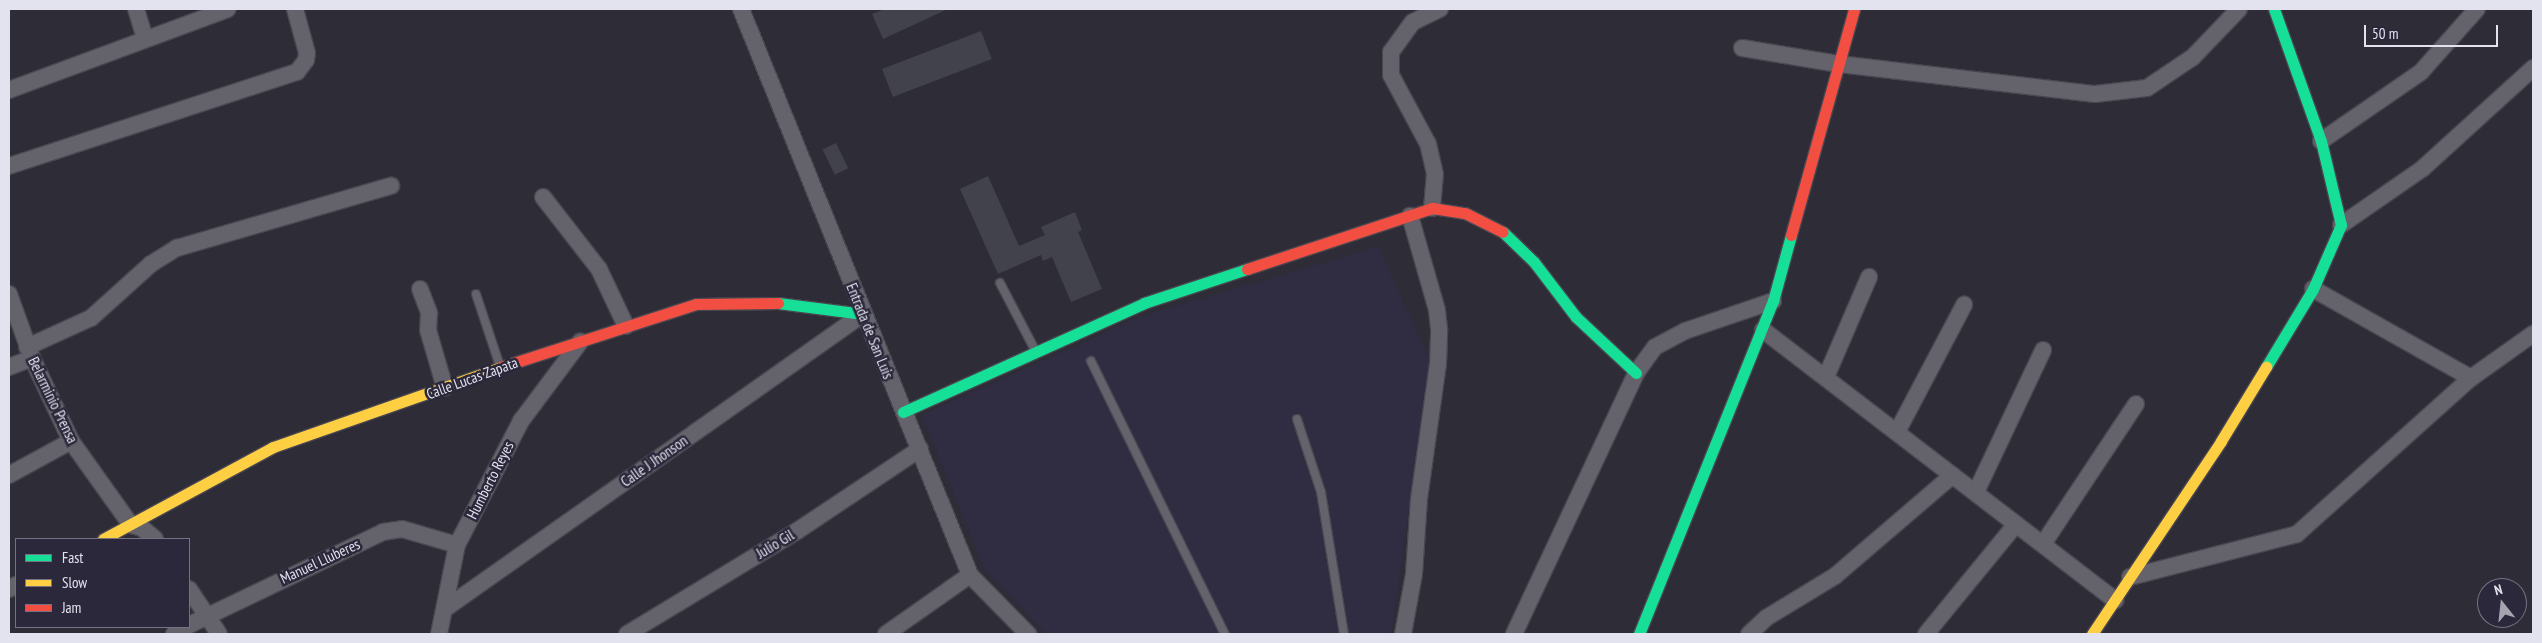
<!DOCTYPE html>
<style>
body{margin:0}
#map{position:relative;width:2542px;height:643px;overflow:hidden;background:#2e2c37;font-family:"PT Sans Narrow",sans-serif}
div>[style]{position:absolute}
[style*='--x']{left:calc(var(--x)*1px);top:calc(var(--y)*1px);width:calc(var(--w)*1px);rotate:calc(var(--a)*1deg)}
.built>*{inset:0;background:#302d43}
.building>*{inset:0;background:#41424b;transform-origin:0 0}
.roads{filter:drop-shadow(1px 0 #484750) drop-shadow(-1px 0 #484750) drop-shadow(0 1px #484750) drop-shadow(0 -1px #484750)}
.lane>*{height:8px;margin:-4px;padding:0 4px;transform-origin:4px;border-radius:4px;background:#64626b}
.street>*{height:16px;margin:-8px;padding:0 8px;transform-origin:8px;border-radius:8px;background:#64626b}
.fast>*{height:11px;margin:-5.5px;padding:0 5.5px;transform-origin:5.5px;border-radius:5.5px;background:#16e098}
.slow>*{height:11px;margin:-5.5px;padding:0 5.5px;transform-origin:5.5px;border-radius:5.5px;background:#ffcf43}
.jam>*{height:11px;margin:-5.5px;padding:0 5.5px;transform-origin:5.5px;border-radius:5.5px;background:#f24e42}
span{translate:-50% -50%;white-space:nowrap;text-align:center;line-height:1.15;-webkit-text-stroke:5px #2b283b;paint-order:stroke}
.street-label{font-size:15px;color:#e3e3ef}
.frame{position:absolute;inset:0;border:10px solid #e3e3ef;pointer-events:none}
.legend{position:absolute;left:15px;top:538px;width:175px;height:90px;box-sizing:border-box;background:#2b283b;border:1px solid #757383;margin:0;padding:6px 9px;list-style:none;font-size:15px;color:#e3e3ef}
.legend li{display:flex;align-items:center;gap:10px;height:25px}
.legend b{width:25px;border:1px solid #757383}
.north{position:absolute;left:2477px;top:578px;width:50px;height:50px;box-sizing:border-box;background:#2b283b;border:1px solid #757383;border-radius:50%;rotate:344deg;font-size:14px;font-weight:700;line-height:20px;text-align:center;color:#e3e3ef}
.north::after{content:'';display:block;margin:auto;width:18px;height:22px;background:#a4a3af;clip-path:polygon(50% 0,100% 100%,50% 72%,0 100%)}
.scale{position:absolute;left:2364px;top:25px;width:134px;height:22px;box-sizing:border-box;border:2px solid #e3e3ef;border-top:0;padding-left:6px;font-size:15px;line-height:18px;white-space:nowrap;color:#e3e3ef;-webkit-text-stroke:4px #2b283b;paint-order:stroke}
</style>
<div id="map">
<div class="built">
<i style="clip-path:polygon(1378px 247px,1430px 360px,1391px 634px,1046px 634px,985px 570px,922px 415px,1142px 316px)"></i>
</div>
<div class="building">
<i style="clip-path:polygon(885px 9px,948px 9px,883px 39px,872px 14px)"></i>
<i style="left:981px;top:31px;width:30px;height:106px;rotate:69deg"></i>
<i style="left:836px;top:143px;width:28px;height:15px;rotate:64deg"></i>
<i style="clip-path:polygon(988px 176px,1019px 246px,1045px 235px,1041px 227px,1075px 212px,1082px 230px,1078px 232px,1102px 289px,1071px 302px,1052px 257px,1043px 261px,1041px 255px,998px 274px,960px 189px)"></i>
</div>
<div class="roads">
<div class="lane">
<i style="--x:1000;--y:283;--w:76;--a:62.4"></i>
<i style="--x:476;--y:294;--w:76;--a:71.6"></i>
<i style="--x:1091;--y:361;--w:304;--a:63.9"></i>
<i style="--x:1297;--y:419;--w:77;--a:71.8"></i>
<i style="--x:1321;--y:492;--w:144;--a:80.8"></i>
</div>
<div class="street">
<i style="--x:136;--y:9;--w:31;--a:73"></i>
<i style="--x:741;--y:9;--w:611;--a:67.97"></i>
<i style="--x:970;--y:575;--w:83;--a:45.5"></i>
<i style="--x:1742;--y:48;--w:98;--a:9.4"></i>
<i style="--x:1839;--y:64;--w:258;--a:6.7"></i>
<i style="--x:2095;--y:94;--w:52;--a:-6.6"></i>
<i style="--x:2147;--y:88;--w:55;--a:-34"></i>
<i style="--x:2193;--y:57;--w:66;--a:-46.2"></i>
<i style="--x:9;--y:90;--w:233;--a:-20.3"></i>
<i style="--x:2321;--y:141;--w:121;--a:-34.6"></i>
<i style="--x:2421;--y:72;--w:84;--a:-48.4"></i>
<i style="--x:9;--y:166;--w:303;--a:-18.1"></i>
<i style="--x:297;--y:72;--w:15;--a:-53"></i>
<i style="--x:306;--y:60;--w:7;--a:-82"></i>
<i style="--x:307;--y:53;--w:46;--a:-105.3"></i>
<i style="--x:543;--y:197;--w:91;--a:52.1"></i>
<i style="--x:599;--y:269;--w:63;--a:64.7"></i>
<i style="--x:1432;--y:208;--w:34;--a:-85"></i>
<i style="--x:1435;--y:174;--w:31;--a:-103"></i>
<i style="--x:1428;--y:144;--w:78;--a:-118.2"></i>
<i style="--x:1391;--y:75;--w:23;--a:-90"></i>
<i style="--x:1391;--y:52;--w:37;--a:-54"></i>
<i style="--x:1413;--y:22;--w:30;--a:-26"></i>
<i style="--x:2341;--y:225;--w:98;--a:-34.7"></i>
<i style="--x:2422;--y:169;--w:150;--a:-42.3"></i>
<i style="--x:420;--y:289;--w:26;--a:69"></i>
<i style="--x:429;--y:313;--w:17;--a:93"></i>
<i style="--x:428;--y:330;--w:60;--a:73.7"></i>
<i style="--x:2313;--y:289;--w:181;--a:29.4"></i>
<i style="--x:9;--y:294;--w:68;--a:70.2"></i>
<i style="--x:32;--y:358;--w:92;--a:64.8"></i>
<i style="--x:71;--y:441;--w:103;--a:54.5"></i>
<i style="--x:131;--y:525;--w:11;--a:15"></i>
<i style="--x:142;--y:528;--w:17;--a:40"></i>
<i style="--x:1763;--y:330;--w:444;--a:37.5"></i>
<i style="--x:27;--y:347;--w:70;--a:-24.4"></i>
<i style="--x:91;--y:318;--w:81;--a:-42"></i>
<i style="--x:151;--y:264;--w:31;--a:-32"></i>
<i style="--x:177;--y:248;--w:223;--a:-16.2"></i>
<i style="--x:9;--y:367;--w:25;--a:-21"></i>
<i style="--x:1826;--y:377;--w:109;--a:-66.7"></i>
<i style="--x:1897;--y:432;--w:144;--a:-62.2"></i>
<i style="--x:9;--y:475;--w:71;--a:-28.7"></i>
<i style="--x:1976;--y:492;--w:157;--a:-64.7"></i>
<i style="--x:2043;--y:544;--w:168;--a:-56.4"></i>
<i style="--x:2130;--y:577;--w:172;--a:-14.4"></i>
<i style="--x:2297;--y:534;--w:234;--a:-41.9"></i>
<i style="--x:2471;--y:378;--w:76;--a:-35.4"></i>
<i style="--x:9;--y:589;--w:8;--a:-30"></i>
<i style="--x:189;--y:589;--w:54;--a:56.3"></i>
<i style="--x:446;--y:608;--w:510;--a:-35.19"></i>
<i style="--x:189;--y:625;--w:215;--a:-25.6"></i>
<i style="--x:383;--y:532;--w:19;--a:-9"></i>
<i style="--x:402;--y:529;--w:57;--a:16.2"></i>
<i style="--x:174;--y:634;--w:14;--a:-30"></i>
<i style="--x:439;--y:634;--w:91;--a:-78.6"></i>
<i style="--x:457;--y:545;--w:140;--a:-62.7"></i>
<i style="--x:521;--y:421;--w:99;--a:-53.2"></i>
<i style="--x:627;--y:634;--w:199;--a:-31.2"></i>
<i style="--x:797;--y:531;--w:148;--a:-33.7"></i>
<i style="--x:886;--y:634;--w:103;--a:-35.1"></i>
<i style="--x:1403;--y:634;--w:61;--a:-79.6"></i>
<i style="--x:1414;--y:574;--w:75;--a:-86.2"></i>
<i style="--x:1419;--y:499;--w:136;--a:-82"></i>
<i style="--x:1438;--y:364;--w:35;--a:-88"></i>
<i style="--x:1439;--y:329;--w:19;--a:-96"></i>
<i style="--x:1437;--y:310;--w:98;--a:-106"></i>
<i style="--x:1514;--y:634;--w:288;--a:-64.9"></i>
<i style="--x:1636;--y:373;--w:32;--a:-54"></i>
<i style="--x:1655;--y:347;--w:34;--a:-28"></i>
<i style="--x:1685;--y:331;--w:93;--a:-18.8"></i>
<i style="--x:1749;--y:634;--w:23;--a:-43"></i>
<i style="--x:1766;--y:618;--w:81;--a:-31.3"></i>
<i style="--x:1835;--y:576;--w:155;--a:-40.6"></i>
<i style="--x:1926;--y:634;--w:142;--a:-50.7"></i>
</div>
<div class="fast">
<i style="--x:1503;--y:232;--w:43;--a:44.1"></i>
<i style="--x:1534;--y:262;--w:69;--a:52.6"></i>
<i style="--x:1576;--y:317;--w:82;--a:43"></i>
<i style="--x:778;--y:303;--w:86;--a:7.4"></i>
<i style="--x:2266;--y:367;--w:91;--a:-58.9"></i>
<i style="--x:2313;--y:289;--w:70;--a:-66.4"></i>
<i style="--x:2341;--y:225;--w:86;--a:-103.4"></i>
<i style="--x:2321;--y:141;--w:140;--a:-109.6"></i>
<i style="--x:903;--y:412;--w:265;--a:-24.3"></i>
<i style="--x:1144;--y:303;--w:108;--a:-18.3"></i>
<i style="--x:1639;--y:634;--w:359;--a:-68.1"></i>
<i style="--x:1773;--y:301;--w:68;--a:-74.7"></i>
</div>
<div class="slow">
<i style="--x:103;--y:539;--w:193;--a:-28.4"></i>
<i style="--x:273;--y:447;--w:242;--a:-19.3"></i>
<i style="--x:2092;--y:634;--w:232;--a:-56.2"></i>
<i style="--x:2221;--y:441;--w:87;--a:-58.7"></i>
</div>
<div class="jam">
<i style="--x:1791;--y:235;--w:235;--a:-74.4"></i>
<i style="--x:1247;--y:269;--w:195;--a:-18.2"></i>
<i style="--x:1432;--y:208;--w:33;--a:9"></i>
<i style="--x:1465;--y:213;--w:42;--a:26.6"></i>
<i style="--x:501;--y:367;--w:205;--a:-17.9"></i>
<i style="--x:696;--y:304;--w:82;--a:-0.7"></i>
</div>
</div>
<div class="street-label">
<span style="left:870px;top:331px;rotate:68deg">Entrada de San Luis</span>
<span style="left:472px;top:378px;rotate:-20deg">Calle Lucas Zapata</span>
<span style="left:53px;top:400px;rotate:64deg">Belarminio Prensa</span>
<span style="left:654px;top:461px;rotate:-35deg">Calle J Jhonson</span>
<span style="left:490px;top:480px;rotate:-63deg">Humberto Reyes</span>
<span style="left:775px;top:544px;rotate:-31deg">Julio Gil</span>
<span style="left:320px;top:561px;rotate:-25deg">Manuel Lluberes</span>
</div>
<div class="frame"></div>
<ul class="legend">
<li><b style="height:6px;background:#16e098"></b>Fast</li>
<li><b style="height:6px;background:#ffcf43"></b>Slow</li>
<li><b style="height:6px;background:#f24e42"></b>Jam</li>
</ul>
<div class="north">N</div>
<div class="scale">50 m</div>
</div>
